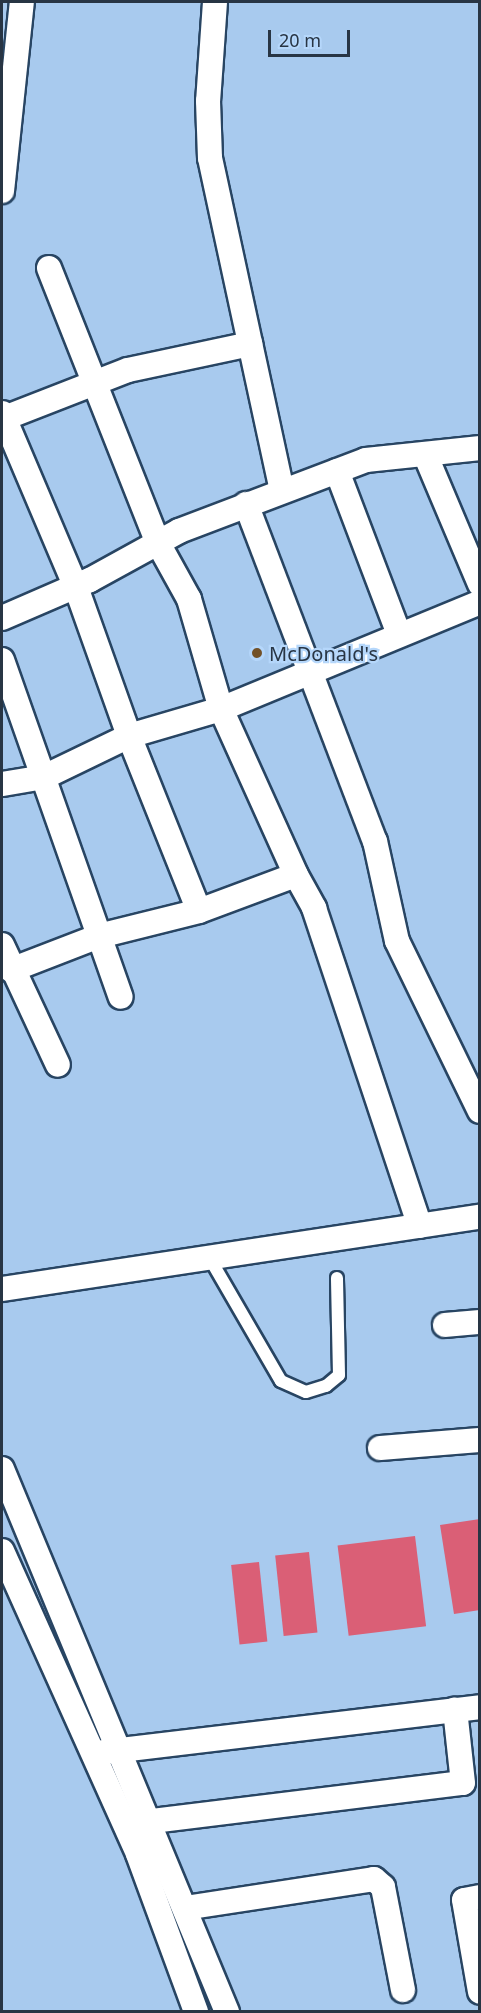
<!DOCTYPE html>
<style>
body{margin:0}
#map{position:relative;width:481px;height:2013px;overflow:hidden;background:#a8caee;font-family:"Noto Sans",sans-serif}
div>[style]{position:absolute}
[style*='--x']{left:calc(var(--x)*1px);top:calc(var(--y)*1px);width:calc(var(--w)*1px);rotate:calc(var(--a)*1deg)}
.building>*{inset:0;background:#da5f76;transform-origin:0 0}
.roads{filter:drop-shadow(2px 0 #284563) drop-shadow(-2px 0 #284563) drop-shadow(0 2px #284563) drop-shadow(0 -2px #284563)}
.service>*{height:12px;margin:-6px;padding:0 6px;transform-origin:6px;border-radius:6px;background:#fff}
.minor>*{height:24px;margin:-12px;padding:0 12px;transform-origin:12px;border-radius:12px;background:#fff}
.dots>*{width:16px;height:16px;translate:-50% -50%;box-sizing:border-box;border:3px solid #b5d7fb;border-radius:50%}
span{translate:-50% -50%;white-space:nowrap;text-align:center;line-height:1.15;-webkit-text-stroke:4.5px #b5d7fb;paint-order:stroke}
.poi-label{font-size:20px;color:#283544}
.left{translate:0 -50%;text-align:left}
.frame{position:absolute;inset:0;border:3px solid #283544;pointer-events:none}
.scale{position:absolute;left:268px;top:30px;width:82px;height:27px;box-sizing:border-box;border:3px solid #283544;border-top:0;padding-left:8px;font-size:18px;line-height:21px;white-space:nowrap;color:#283544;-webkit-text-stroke:4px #b5d7fb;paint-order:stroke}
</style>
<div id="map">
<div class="building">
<i style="clip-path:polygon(480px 1519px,480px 1610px,454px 1614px,440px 1525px)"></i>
<i style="left:415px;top:1536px;width:91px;height:78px;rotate:83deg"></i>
<i style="left:309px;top:1552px;width:81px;height:34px;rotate:84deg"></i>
<i style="left:259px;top:1562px;width:80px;height:28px;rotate:84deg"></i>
</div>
<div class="roads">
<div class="service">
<i style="--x:209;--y:1257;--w:143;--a:59.9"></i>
<i style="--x:281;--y:1381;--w:27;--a:24"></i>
<i style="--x:306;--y:1392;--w:21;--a:-17"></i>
<i style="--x:326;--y:1386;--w:17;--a:-40"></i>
<i style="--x:339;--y:1375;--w:97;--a:-91.2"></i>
</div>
<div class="minor">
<i style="--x:215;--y:2;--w:99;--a:94"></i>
<i style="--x:208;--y:101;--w:57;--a:88"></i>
<i style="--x:210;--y:158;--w:340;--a:77.8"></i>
<i style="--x:2;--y:191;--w:190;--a:-84"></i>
<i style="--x:49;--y:268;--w:296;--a:68.4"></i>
<i style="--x:158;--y:543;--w:64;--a:61"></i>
<i style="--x:189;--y:599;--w:115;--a:73.8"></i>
<i style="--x:221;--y:709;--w:280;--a:-22.4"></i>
<i style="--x:2;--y:413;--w:189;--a:67"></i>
<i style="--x:76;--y:587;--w:158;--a:70.4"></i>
<i style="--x:129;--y:736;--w:94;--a:154.2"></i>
<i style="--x:44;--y:777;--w:43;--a:170.5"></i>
<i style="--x:2;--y:419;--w:135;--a:-21.3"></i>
<i style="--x:128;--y:370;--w:125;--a:-12"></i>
<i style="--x:425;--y:454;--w:141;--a:67.1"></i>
<i style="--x:337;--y:471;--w:174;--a:69.2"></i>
<i style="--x:246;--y:504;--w:361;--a:69.1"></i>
<i style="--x:375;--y:841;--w:102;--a:77.6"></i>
<i style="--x:397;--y:941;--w:189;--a:64"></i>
<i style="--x:2;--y:618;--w:96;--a:-23.4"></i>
<i style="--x:90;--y:580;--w:102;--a:-28.8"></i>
<i style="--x:179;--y:531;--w:200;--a:-20.8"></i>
<i style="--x:366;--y:460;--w:115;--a:-6"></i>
<i style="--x:2;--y:660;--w:357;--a:70.6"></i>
<i style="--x:296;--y:875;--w:38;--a:61"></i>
<i style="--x:314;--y:908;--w:335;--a:71.6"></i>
<i style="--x:2;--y:945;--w:132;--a:65"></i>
<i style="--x:11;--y:970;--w:94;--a:-21.1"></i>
<i style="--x:99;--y:936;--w:103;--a:-14"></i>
<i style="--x:199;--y:911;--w:103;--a:-20.4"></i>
<i style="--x:296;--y:875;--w:182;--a:-114.3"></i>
<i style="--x:221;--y:709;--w:96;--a:163.6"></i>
<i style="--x:129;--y:736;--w:188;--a:68.2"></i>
<i style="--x:2;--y:1289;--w:483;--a:-8.6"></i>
<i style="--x:445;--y:1325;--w:35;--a:-5"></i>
<i style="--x:380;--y:1448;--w:100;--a:-4.6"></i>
<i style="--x:2;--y:1469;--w:588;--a:67.49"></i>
<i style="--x:2;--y:1551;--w:332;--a:65.8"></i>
<i style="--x:138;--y:1854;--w:168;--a:69.8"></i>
<i style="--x:104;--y:1752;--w:379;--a:-6.8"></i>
<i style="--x:136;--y:1823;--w:329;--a:-7"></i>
<i style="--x:463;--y:1783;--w:74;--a:-96.2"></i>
<i style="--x:480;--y:1897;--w:16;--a:169"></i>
<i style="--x:464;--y:1900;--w:93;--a:80.1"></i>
<i style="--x:185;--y:1908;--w:191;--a:-8.7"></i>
<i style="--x:374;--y:1879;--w:12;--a:42"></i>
<i style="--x:383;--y:1887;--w:105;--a:79"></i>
</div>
</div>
<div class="dots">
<i style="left:257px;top:653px;background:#725128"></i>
</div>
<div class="poi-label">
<span class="left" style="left:269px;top:653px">McDonald's</span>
</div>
<div class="frame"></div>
<div class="scale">20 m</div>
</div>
